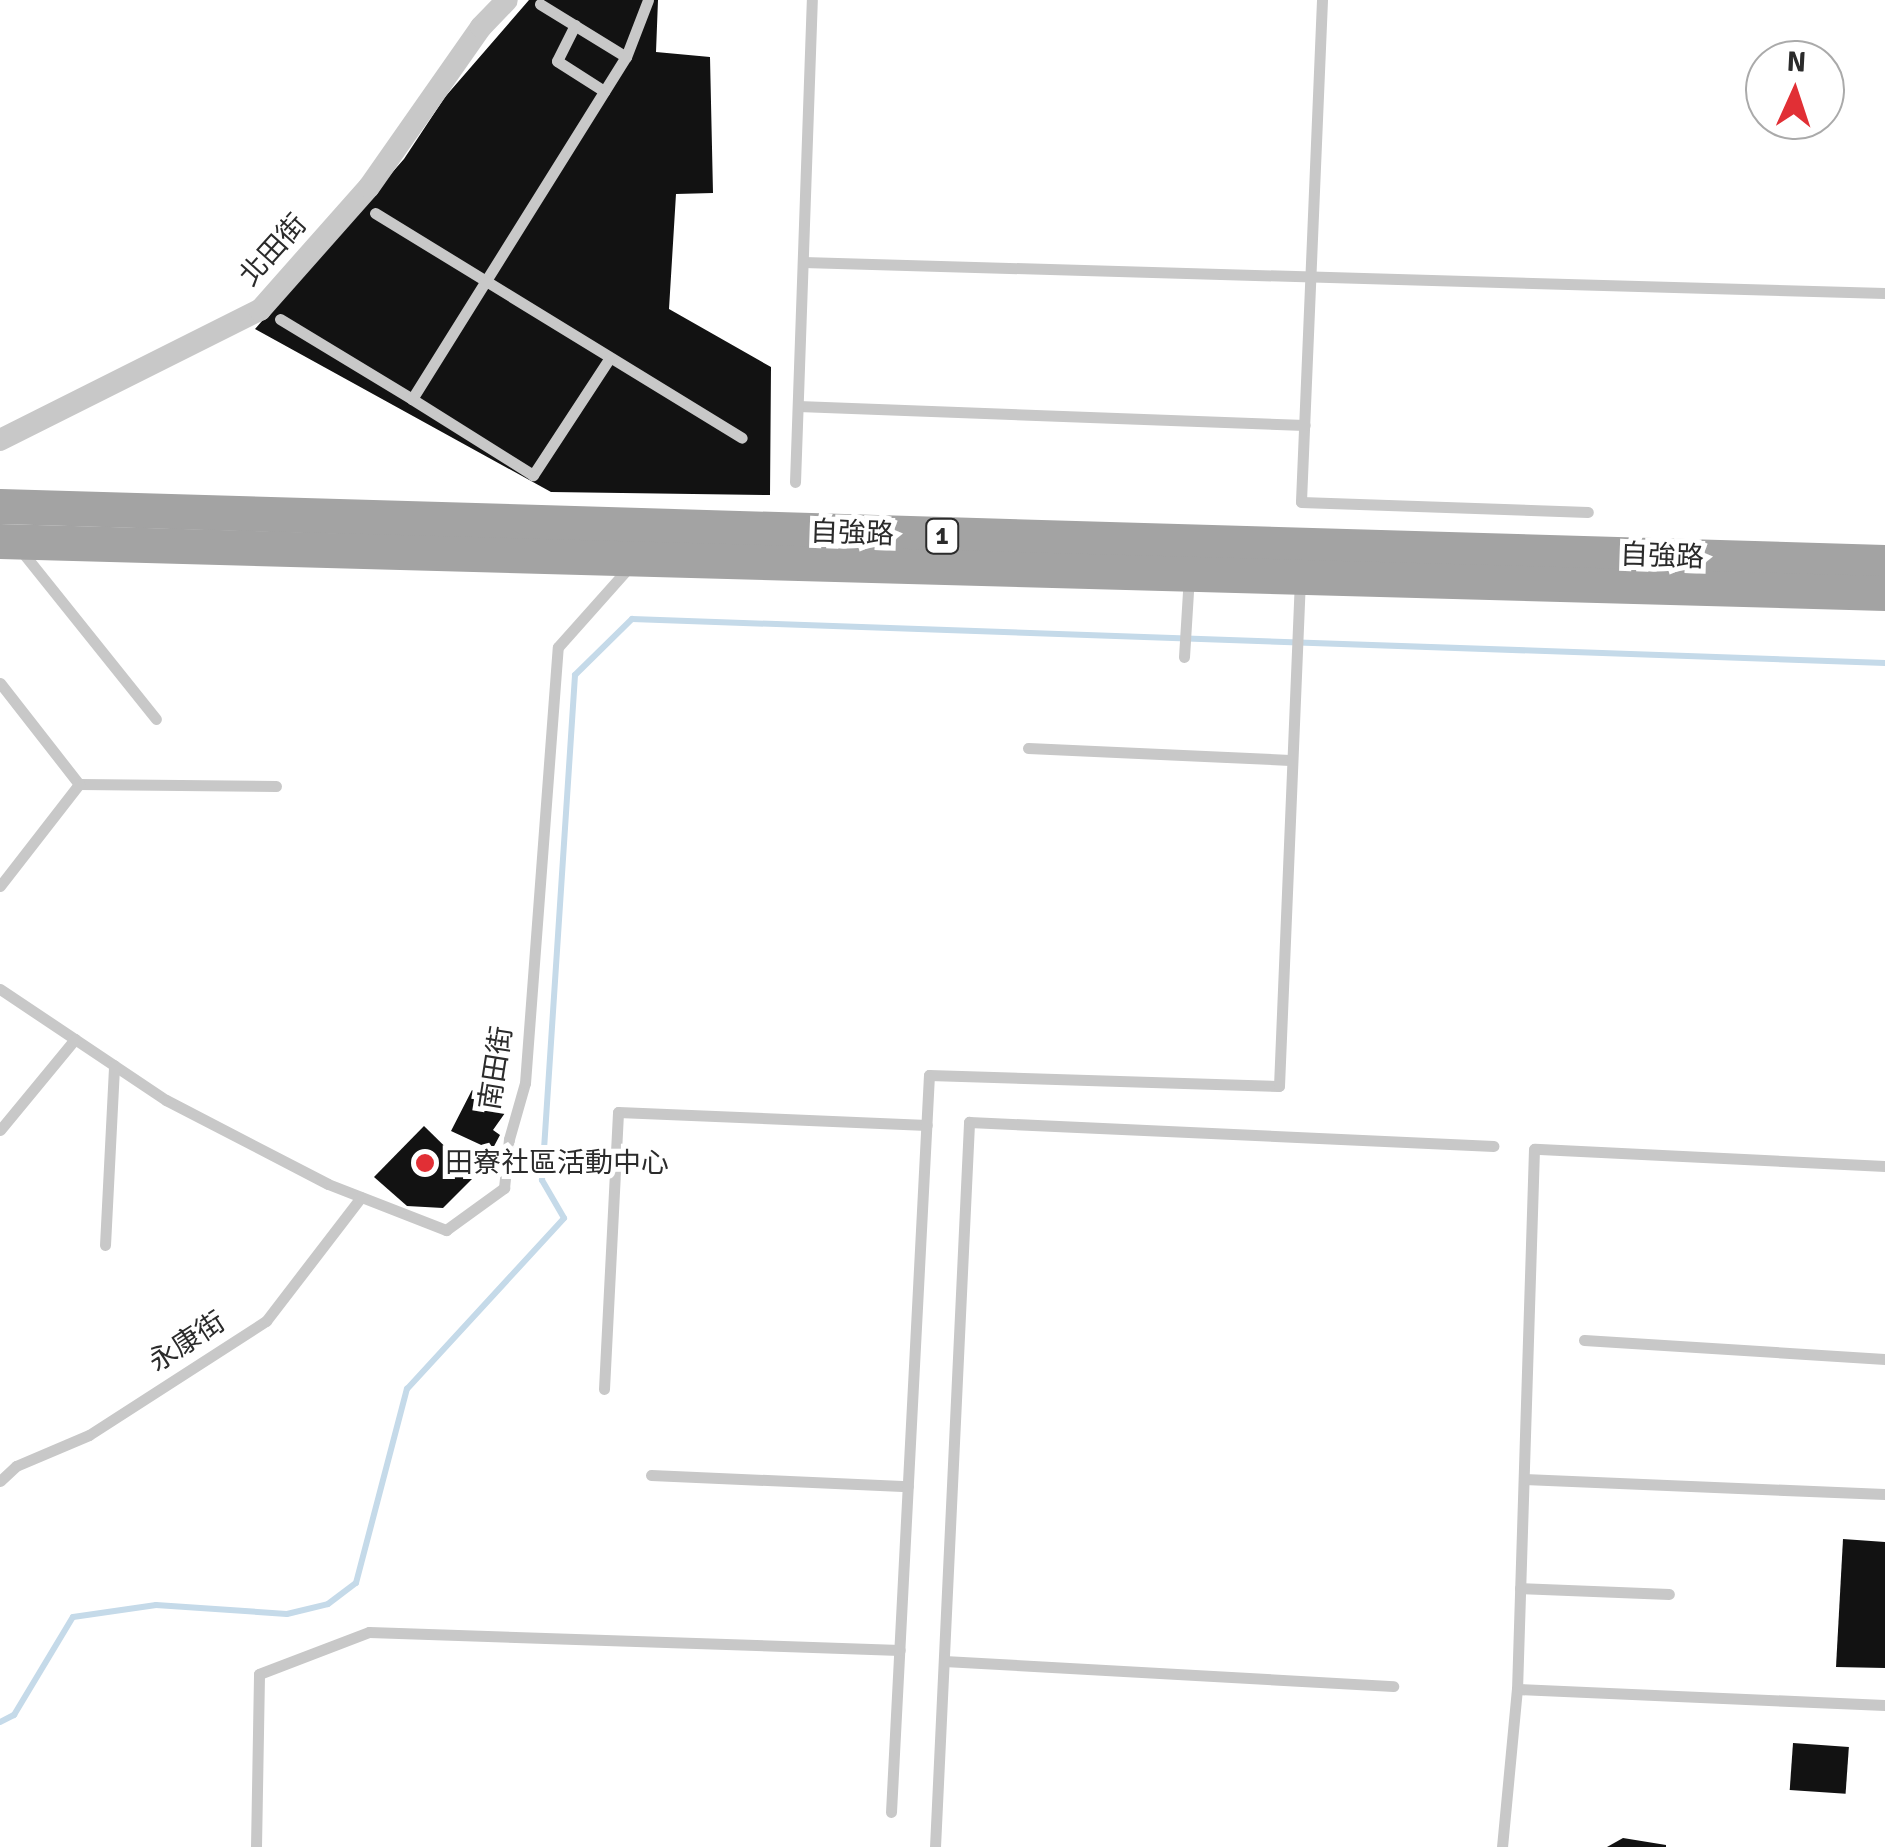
<!DOCTYPE html>
<meta charset="utf-8">
<style>
body{margin:0}
#map{position:relative;width:1885px;height:1847px;overflow:hidden;background:#fff;font-family:Signika,"Noto Sans TC",sans-serif}
div>[style]{position:absolute}
[style*='--x']{left:calc(var(--x)*1px);top:calc(var(--y)*1px);width:calc(var(--w)*1px);rotate:calc(var(--a)*1deg)}
.stream>*{height:6px;margin:-3px;padding:0 3px;transform-origin:3px;border-radius:3px;background:#c5dae9}
.building>*{inset:0;background:#121212;transform-origin:0 0}
.service>*{height:11px;margin:-5.5px;padding:0 5.5px;transform-origin:5.5px;border-radius:5.5px;background:#c8c8c8}
.minor>*{height:22px;margin:-11px;padding:0 11px;transform-origin:11px;border-radius:11px;background:#c8c8c8}
.primary>*{height:35px;margin:-17.5px;padding:0 17.5px;transform-origin:17.5px;border-radius:17.5px;background:#a3a3a3}
.dots>*{width:28px;height:28px;translate:-50% -50%;box-sizing:border-box;border:5px solid #fff;border-radius:50%}
span{translate:-50% -50%;white-space:nowrap;text-align:center;line-height:1.15;-webkit-text-stroke:10px #fff;paint-order:stroke}
.shield-label span{padding:2px 8px;background:#fff;border:2px solid;border-radius:8px;-webkit-text-stroke-width:0}
.shield-label{font-size:25px;color:#2b2b2b;font-weight:700}
.street-label{font-size:28px;color:#2b2b2b}
.poi-label{font-size:28px;color:#2b2b2b}
.left{translate:0 -50%;text-align:left}
.north{position:absolute;left:1745px;top:40px;width:100px;height:100px;box-sizing:border-box;background:#fff;border:2px solid #aaa;border-radius:50%;rotate:3deg;font-size:28px;font-weight:700;line-height:40px;text-align:center;color:#2b2b2b}
.north::after{content:'';display:block;margin:auto;width:35px;height:45px;background:#e12f35;clip-path:polygon(50% 0,100% 100%,50% 72%,0 100%)}
</style>
<div id="map">
<div class="stream">
<i style="--x:0;--y:1722;--w:16;--a:-27"></i>
<i style="--x:14;--y:1715;--w:114;--a:-59"></i>
<i style="--x:73;--y:1617;--w:84;--a:-8.2"></i>
<i style="--x:156;--y:1605;--w:131;--a:3.9"></i>
<i style="--x:287;--y:1614;--w:42;--a:-13.7"></i>
<i style="--x:328;--y:1604;--w:35;--a:-37"></i>
<i style="--x:356;--y:1583;--w:201;--a:-75.3"></i>
<i style="--x:407;--y:1389;--w:232;--a:-47.4"></i>
<i style="--x:564;--y:1218;--w:44;--a:-120.1"></i>
<i style="--x:542;--y:1180;--w:506;--a:-86.26"></i>
<i style="--x:575;--y:675;--w:80;--a:-44.5"></i>
<i style="--x:632;--y:619;--w:1254;--a:2.01"></i>
</div>
<div class="building">
<i style="clip-path:polygon(529px 0,658px 0,656px 52px,710px 57px,713px 193px,676px 194px,669px 309px,771px 367px,770px 495px,551px 492px,255px 329px,404px 159px,445px 97px)"></i>
<i style="clip-path:polygon(472px 1090px,505px 1113px,493px 1130px,500px 1135px,492px 1150px,451px 1131px)"></i>
<i style="clip-path:polygon(424px 1126px,475px 1176px,443px 1208px,407px 1206px,374px 1177px)"></i>
<i style="clip-path:polygon(1843px 1539px,1885px 1542px,1885px 1668px,1836px 1667px)"></i>
<i style="left:1793px;top:1743px;width:56px;height:47px;rotate:4deg"></i>
<i style="clip-path:polygon(1623px 1838px,1666px 1845px,1666px 1847px,1607px 1847px)"></i>
</div>
<div class="service">
<i style="--x:1322;--y:0;--w:502;--a:92.4"></i>
<i style="--x:1301;--y:502;--w:287;--a:2"></i>
<i style="--x:540;--y:4;--w:101;--a:31.6"></i>
<i style="--x:575;--y:25;--w:40;--a:116.6"></i>
<i style="--x:557;--y:61;--w:56;--a:32.6"></i>
<i style="--x:375;--y:213;--w:430;--a:31.5"></i>
<i style="--x:803;--y:262;--w:1082;--a:1.64"></i>
<i style="--x:280;--y:319;--w:154;--a:31.2"></i>
<i style="--x:609;--y:359;--w:139;--a:123.2"></i>
<i style="--x:533;--y:475;--w:143;--a:-147.9"></i>
<i style="--x:412;--y:399;--w:403;--a:-58"></i>
<i style="--x:626;--y:57;--w:61;--a:-68.9"></i>
<i style="--x:798;--y:406;--w:507;--a:2.15"></i>
<i style="--x:795;--y:482;--w:482;--a:-88"></i>
<i style="--x:19;--y:548;--w:219;--a:51.3"></i>
<i style="--x:1184;--y:657;--w:81;--a:-86.5"></i>
<i style="--x:0;--y:683;--w:128;--a:52"></i>
<i style="--x:1028;--y:748;--w:262;--a:2.6"></i>
<i style="--x:79;--y:784;--w:197;--a:0.6"></i>
<i style="--x:0;--y:886;--w:129;--a:-52.2"></i>
<i style="--x:0;--y:989;--w:200;--a:33.8"></i>
<i style="--x:166;--y:1100;--w:182;--a:27.4"></i>
<i style="--x:328;--y:1184;--w:127;--a:21.3"></i>
<i style="--x:446;--y:1230;--w:72;--a:-35.9"></i>
<i style="--x:504;--y:1188;--w:49;--a:-84.2"></i>
<i style="--x:509;--y:1139;--w:58;--a:-74.1"></i>
<i style="--x:525;--y:1083;--w:437;--a:-85.7"></i>
<i style="--x:558;--y:647;--w:111;--a:-48.3"></i>
<i style="--x:0;--y:1130;--w:118;--a:-50.5"></i>
<i style="--x:1885;--y:1166;--w:351;--a:-177.2"></i>
<i style="--x:1534;--y:1149;--w:540;--a:91.8"></i>
<i style="--x:1517;--y:1689;--w:368;--a:2.5"></i>
<i style="--x:105;--y:1245;--w:180;--a:-87.1"></i>
<i style="--x:1584;--y:1340;--w:302;--a:3.6"></i>
<i style="--x:604;--y:1389;--w:277;--a:-87.1"></i>
<i style="--x:618;--y:1112;--w:309;--a:2.4"></i>
<i style="--x:651;--y:1475;--w:257;--a:2.5"></i>
<i style="--x:1524;--y:1479;--w:361;--a:2.4"></i>
<i style="--x:0;--y:1481;--w:22;--a:-43"></i>
<i style="--x:16;--y:1466;--w:79;--a:-23"></i>
<i style="--x:89;--y:1435;--w:211;--a:-32.8"></i>
<i style="--x:266;--y:1321;--w:156;--a:-52.5"></i>
<i style="--x:1520;--y:1588;--w:149;--a:2.3"></i>
<i style="--x:944;--y:1661;--w:450;--a:3.2"></i>
<i style="--x:891;--y:1812;--w:738;--a:-87.05"></i>
<i style="--x:929;--y:1075;--w:350;--a:1.8"></i>
<i style="--x:1279;--y:1086;--w:507;--a:-87.63"></i>
<i style="--x:256;--y:1847;--w:173;--a:-89"></i>
<i style="--x:259;--y:1674;--w:118;--a:-20.9"></i>
<i style="--x:369;--y:1632;--w:531;--a:1.94"></i>
<i style="--x:935;--y:1847;--w:726;--a:-87.31"></i>
<i style="--x:969;--y:1122;--w:525;--a:2.62"></i>
<i style="--x:1502;--y:1847;--w:159;--a:-84.6"></i>
</div>
<div class="minor">
<i style="--x:0;--y:440;--w:291;--a:-26.6"></i>
<i style="--x:260;--y:310;--w:164;--a:-48.5"></i>
<i style="--x:369;--y:187;--w:195;--a:-55"></i>
<i style="--x:481;--y:27;--w:37;--a:-46"></i>
</div>
<div class="primary">
<i style="--x:0;--y:506;--w:1886;--a:1.7"></i>
<i style="--x:0;--y:541;--w:1886;--a:1.58"></i>
</div>
<div class="dots">
<i style="left:425px;top:1163px;background:#e12f35"></i>
</div>
<div class="shield-label">
<span style="left:942px;top:536px">1</span>
</div>
<div class="street-label">
<span style="left:273px;top:250px;rotate:-48deg">北田街</span>
<span style="left:852px;top:533px;rotate:2deg">自強路</span>
<span style="left:1662px;top:556px;rotate:2deg">自強路</span>
<span style="left:496px;top:1068px;rotate:-81deg">南田街</span>
<span style="left:187px;top:1342px;rotate:-33deg">永康街</span>
</div>
<div class="poi-label">
<span class="left" style="left:445px;top:1163px">田寮社區活動中心</span>
</div>
<div class="north">N</div>
</div>
